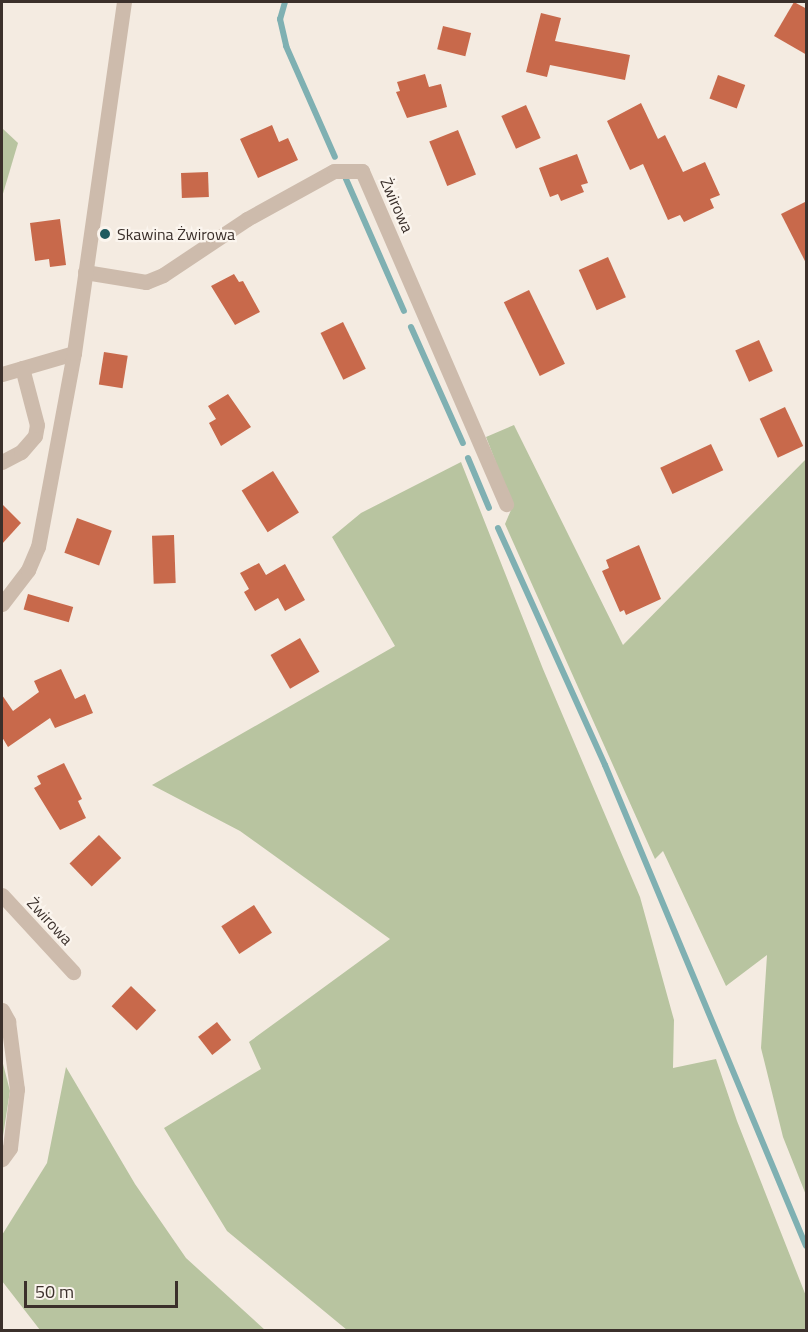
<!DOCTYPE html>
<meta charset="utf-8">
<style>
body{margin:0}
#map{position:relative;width:808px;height:1332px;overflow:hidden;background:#f4ebe1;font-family:"Titillium Web",sans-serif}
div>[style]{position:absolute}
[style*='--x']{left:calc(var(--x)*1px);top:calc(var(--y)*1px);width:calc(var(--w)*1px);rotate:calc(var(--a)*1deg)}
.green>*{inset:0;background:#b8c4a0}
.stream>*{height:6px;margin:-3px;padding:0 3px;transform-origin:3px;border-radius:3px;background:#7fb0b2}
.building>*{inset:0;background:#c8694b;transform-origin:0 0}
.minor>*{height:15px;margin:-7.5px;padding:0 7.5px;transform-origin:7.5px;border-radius:7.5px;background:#cdbbac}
.dots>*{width:16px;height:16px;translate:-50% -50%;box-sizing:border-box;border:3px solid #fbf5ee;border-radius:50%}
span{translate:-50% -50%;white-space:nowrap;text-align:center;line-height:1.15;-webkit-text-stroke:4.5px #fbf5ee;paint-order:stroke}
.street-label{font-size:16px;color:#3b302b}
.poi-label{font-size:16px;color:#3b302b}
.left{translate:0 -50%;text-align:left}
.frame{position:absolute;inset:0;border:3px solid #3b302b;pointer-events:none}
.scale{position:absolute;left:24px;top:1281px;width:154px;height:27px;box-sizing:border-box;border:3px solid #3b302b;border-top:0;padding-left:8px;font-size:18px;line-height:21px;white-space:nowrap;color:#3b302b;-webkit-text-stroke:4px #fbf5ee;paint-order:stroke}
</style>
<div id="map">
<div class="green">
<i style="clip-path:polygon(2px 128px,18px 143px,2px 197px)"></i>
<i style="clip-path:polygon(514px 425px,623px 645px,806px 459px,806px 1195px,783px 1137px,761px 1048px,767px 955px,726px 986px,663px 851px,655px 859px,505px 524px,511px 510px,507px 491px,486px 437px)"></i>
<i style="clip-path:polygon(461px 462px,543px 669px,640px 897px,674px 1020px,673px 1068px,716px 1059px,737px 1121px,806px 1296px,806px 1330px,347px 1330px,227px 1231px,164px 1128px,261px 1069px,249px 1042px,390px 939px,240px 831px,152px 785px,395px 646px,332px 537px,361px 513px)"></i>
<i style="clip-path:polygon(2px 1060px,10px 1091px,2px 1142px)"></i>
<i style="clip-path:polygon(66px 1067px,135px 1184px,186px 1258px,265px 1330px,40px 1330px,2px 1281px,2px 1235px,47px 1163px)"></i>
</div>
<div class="stream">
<i style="--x:285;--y:2;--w:18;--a:106"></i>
<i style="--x:280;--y:19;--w:28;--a:77"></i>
<i style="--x:286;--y:46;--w:121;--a:66.2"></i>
<i style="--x:346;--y:179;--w:144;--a:66.3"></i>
<i style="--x:411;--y:327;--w:127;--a:65.9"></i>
<i style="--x:468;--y:458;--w:54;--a:67.2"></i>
<i style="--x:498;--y:528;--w:260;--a:65.7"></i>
<i style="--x:605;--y:765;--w:521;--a:67.32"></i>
</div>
<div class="building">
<i style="clip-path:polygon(794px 2px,807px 9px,807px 55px,774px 36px)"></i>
<i style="clip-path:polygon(541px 13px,561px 18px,555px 41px,630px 55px,625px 80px,550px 65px,547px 77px,526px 72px)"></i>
<i style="left:443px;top:26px;width:29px;height:24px;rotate:14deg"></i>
<i style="clip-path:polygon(425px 74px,429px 87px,441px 84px,447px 107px,407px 118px,396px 92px,400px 91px,397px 82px)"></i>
<i style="left:718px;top:75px;width:29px;height:25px;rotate:20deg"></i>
<i style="clip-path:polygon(641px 103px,658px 139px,665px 135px,683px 172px,705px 162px,720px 195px,710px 199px,714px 208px,684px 222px,680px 215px,668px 220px,643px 164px,630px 170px,607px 121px)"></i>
<i style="left:526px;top:105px;width:36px;height:27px;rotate:66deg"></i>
<i style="clip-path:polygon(272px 125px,279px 142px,288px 138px,298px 160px,258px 178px,240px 139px)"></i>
<i style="left:458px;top:130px;width:48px;height:31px;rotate:68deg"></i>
<i style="clip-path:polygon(577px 154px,588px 183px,581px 185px,584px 192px,561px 201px,558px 194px,550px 197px,539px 168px)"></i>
<i style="left:208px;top:172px;width:25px;height:27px;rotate:88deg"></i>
<i style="clip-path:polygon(807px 201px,807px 265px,781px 214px)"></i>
<i style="clip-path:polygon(60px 219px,66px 265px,50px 267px,49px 259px,35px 261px,30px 223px)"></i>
<i style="left:608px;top:257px;width:44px;height:32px;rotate:66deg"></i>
<i style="clip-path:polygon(234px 274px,239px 282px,243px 281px,260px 312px,235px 325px,211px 286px)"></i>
<i style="left:529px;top:290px;width:82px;height:28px;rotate:64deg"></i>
<i style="left:343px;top:322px;width:52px;height:25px;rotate:64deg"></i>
<i style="left:759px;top:340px;width:34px;height:26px;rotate:66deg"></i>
<i style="left:104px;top:352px;width:24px;height:33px;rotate:9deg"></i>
<i style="clip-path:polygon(228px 394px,251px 427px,221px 446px,209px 423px,216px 419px,208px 406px)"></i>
<i style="left:785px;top:407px;width:43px;height:28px;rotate:65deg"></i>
<i style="left:711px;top:444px;width:29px;height:56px;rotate:65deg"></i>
<i style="left:273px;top:471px;width:49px;height:37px;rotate:58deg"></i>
<i style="clip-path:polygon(2px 504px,21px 523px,2px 544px)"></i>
<i style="left:77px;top:518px;width:37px;height:37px;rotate:20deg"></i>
<i style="left:174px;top:535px;width:48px;height:22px;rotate:88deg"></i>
<i style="clip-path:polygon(639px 545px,661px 599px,626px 615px,624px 610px,620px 612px,602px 571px,609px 568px,606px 560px)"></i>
<i style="clip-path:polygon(259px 563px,266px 575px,285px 564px,305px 600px,285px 611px,278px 598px,255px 611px,244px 592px,249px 589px,240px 573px)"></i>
<i style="left:28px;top:594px;width:47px;height:16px;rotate:16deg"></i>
<i style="left:300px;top:638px;width:39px;height:34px;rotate:60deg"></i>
<i style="clip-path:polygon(61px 669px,75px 699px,85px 694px,93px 713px,55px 728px,50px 718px,8px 747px,2px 737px,2px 695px,13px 711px,39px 692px,34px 681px)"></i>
<i style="clip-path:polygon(64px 763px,82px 799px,78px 801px,86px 818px,60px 830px,34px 788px,41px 784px,37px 776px)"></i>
<i style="left:99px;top:835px;width:32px;height:41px;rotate:46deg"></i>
<i style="left:254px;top:905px;width:33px;height:39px;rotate:57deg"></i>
<i style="left:131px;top:986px;width:35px;height:28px;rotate:44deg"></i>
<i style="left:217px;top:1022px;width:23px;height:24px;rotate:52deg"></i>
</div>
<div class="minor">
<i style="--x:85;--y:272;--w:62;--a:9.3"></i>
<i style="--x:146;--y:282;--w:18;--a:-22"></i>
<i style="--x:163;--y:275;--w:101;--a:-33.7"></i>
<i style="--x:247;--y:219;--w:99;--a:-28.9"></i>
<i style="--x:334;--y:171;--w:28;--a:0"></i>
<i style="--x:362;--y:171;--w:363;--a:66.6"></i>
<i style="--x:2;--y:374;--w:75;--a:-16.3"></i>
<i style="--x:2;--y:462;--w:21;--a:-28"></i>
<i style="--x:21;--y:452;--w:21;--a:-49"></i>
<i style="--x:35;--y:436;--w:11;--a:-80"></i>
<i style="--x:37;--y:425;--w:59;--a:-104.7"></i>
<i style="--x:2;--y:604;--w:43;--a:-52.6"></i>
<i style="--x:28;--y:570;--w:25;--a:-67"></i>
<i style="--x:38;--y:547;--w:197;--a:-79.5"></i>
<i style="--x:74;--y:353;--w:355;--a:-81.9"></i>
<i style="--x:2;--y:895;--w:105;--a:47.3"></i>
<i style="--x:2;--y:1010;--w:13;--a:61"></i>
<i style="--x:8;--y:1021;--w:69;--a:82.5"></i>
<i style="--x:17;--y:1089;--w:59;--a:96.8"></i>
<i style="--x:10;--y:1148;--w:14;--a:126"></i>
</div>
<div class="dots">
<i style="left:105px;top:234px;background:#1f5a5e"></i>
</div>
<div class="street-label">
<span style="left:397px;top:205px;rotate:66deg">Żwirowa</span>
<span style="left:50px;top:921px;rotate:47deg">Żwirowa</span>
</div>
<div class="poi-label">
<span class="left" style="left:117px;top:234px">Skawina Żwirowa</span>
</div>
<div class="frame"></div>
<div class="scale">50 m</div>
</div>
